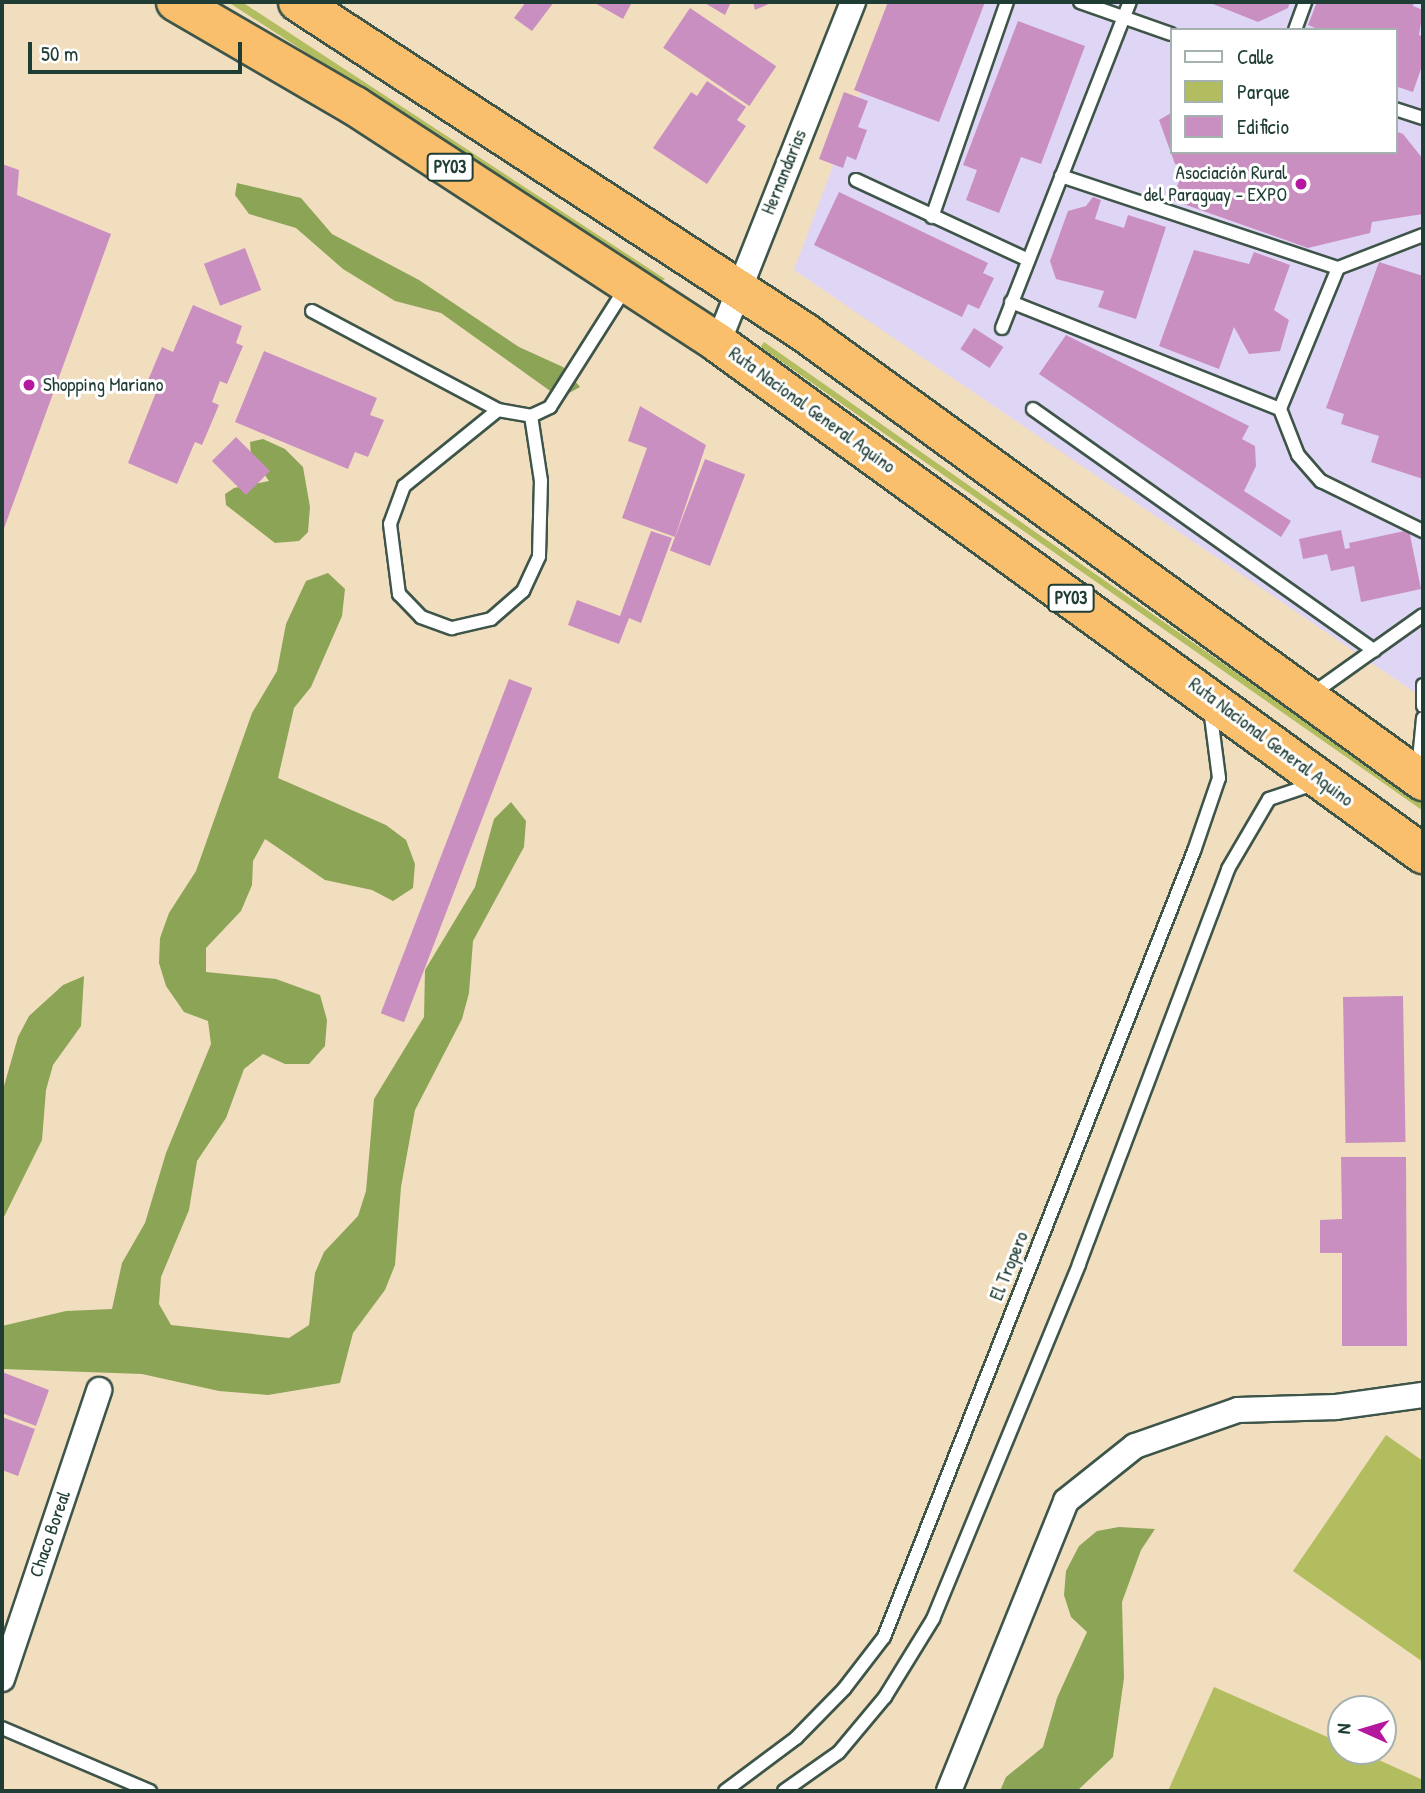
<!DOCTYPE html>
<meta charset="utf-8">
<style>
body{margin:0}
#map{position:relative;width:1425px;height:1793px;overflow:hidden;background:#f1debf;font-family:"Patrick Hand",sans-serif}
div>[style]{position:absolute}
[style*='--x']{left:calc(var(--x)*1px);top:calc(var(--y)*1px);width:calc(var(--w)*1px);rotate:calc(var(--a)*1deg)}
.built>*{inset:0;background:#dfd5f5}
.green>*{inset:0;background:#b1bd5f;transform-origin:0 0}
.forest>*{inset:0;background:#8ca456}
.building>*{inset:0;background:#ca8fc1;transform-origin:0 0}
.roads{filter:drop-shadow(2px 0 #3e5549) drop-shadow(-2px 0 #3e5549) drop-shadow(0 2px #3e5549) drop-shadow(0 -2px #3e5549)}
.service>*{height:12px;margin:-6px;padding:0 6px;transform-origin:6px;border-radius:6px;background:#fff}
.minor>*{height:24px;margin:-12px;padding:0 12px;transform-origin:12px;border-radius:12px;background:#fff}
.trunk>*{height:38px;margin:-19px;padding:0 19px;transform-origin:19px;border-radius:19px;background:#f9bf6c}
.dots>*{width:19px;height:19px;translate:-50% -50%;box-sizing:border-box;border:4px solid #fff;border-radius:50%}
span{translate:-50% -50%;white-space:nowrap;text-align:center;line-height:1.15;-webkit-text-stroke:6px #fff;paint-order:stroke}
.shield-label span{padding:2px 5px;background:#fff;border:2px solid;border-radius:5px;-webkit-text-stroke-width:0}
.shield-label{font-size:18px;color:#1f3d34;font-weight:700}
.street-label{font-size:19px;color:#1f3d34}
.poi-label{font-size:19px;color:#1f3d34}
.right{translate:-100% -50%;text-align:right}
.left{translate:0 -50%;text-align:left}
.frame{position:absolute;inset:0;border:4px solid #1f3d34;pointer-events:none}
.legend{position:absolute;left:1170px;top:28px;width:228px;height:126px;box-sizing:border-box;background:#fff;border:2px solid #a5b1ae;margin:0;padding:9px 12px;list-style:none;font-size:21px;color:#1f3d34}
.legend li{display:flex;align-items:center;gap:14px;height:35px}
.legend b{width:35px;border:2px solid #a5b1ae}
.north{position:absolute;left:1327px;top:1695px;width:70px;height:70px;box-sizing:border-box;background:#fff;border:2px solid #a5b1ae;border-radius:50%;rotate:274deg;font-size:19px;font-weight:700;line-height:28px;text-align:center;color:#1f3d34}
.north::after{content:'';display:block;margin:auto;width:24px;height:32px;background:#b5179e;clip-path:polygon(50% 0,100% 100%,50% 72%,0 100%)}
.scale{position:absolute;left:28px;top:42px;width:214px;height:32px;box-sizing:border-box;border:4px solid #1f3d34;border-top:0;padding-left:9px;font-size:21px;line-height:24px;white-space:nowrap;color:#1f3d34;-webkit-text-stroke:5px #fff;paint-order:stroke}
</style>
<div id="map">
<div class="built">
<i style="clip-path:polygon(evenodd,894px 2px,1423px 2px,1423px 698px,794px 270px,894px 2px,1171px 30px,1395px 30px,1395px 152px,1171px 152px,1171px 30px)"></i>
</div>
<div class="green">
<i style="clip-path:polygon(228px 2px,242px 2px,665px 279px,660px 282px)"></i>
<i style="left:764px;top:342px;width:809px;height:6px;rotate:35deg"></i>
<i style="clip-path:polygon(1386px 1435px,1423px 1461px,1423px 1662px,1293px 1571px)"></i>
<i style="clip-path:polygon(1214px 1687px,1341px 1743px,1341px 1751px,1359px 1751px,1423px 1780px,1423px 1791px,1168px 1791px)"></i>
</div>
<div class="forest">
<i style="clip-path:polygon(237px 183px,301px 198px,332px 234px,419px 280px,519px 347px,563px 367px,580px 387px,560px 398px,441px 313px,395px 301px,343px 269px,296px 228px,249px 214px,235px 195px)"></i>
<i style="clip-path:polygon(263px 439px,285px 449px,303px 467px,310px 507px,308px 532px,299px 541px,275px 543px,226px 505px,225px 494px,234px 488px,269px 481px,251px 455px,250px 442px)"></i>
<i style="clip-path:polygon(328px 573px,345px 589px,342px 616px,311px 687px,294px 708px,278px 778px,386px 825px,406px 840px,415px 864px,413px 888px,393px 901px,372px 890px,325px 880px,265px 839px,253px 861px,252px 885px,241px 911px,206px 948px,206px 972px,276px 979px,320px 995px,327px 1020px,325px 1046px,309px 1064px,285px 1064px,263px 1054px,244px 1069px,226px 1118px,197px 1161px,189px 1210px,161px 1277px,159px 1304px,171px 1325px,289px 1338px,309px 1325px,315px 1273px,324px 1252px,358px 1216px,366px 1191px,374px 1099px,424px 1017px,425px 970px,475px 887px,494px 819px,511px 802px,526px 821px,524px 847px,473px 941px,469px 993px,462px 1019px,415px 1110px,401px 1187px,395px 1265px,385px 1290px,353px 1333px,340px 1383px,268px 1395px,219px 1391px,142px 1374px,2px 1369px,2px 1326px,66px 1311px,112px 1309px,122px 1263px,145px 1223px,166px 1153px,211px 1044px,208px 1021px,184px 1012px,166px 986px,159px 963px,160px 938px,169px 913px,196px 871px,252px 713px,277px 671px,286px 624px,306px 581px)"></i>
<i style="clip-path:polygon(84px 976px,81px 1026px,53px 1065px,46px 1090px,42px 1140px,2px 1221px,2px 1093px,18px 1037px,29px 1016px,63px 985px)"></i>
<i style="clip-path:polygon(1119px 1527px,1155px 1529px,1141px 1550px,1122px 1602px,1124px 1678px,1113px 1757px,1077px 1791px,1000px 1791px,1006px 1777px,1043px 1747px,1057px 1698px,1087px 1632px,1071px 1617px,1064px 1595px,1066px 1571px,1079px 1546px,1097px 1531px)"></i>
</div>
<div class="building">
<i style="clip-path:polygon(526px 2px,554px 2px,532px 31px,514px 18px)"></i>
<i style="clip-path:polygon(593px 2px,632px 2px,623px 19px)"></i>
<i style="clip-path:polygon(703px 2px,731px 2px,725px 15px)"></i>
<i style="clip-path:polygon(753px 2px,773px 2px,755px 10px)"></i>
<i style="clip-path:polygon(888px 2px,985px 2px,939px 122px,854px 90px)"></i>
<i style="clip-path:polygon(1208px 2px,1290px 2px,1288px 8px,1258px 22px)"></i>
<i style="clip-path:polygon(1317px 2px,1414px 2px,1413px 6px,1423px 10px,1419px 35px,1423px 37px,1423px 63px,1413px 92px,1395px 86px,1395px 30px,1320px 30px,1308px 25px)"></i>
<i style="left:690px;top:8px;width:104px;height:48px;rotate:34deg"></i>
<i style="clip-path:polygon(1018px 21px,1085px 46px,1041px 164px,1021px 157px,999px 213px,966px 200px,977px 170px,963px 165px)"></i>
<i style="clip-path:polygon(707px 81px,746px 107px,737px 120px,746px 126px,707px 184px,653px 148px,691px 92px,697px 96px)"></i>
<i style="clip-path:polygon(844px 92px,868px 101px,858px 127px,867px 130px,856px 160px,847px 156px,843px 168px,819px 159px)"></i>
<i style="clip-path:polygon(1171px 113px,1171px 152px,1395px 152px,1395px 131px,1403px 134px,1423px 159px,1423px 214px,1372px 222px,1370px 233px,1308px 248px,1172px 200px,1184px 168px,1175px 164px,1159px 120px)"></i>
<i style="clip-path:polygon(2px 164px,19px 170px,17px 195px,111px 234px,2px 534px)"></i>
<i style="clip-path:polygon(839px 192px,988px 263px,983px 273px,994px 278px,979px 309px,968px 304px,962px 317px,814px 245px)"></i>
<i style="clip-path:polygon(1093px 197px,1101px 200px,1095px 219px,1124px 228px,1128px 215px,1166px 227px,1136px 319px,1098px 307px,1104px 291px,1056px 279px,1050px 261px,1068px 211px,1086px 206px)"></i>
<i style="left:245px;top:248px;width:45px;height:44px;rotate:69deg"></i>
<i style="clip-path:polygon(1194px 250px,1249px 264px,1254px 252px,1290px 265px,1274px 310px,1289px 320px,1280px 351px,1249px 354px,1234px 327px,1219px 369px,1159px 346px)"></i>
<i style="clip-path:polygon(1379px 262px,1423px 276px,1423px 479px,1371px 462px,1379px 436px,1341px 424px,1344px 414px,1326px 408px)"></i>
<i style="clip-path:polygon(193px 305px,242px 326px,236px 343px,243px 346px,227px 384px,220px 381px,212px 402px,219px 405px,202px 445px,195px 442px,177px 484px,128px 463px,157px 390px,146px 385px,162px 347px,173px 352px)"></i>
<i style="left:974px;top:328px;width:35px;height:25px;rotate:33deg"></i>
<i style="clip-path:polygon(1066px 335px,1249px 426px,1242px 439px,1255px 446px,1256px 466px,1244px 491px,1291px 521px,1281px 537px,1039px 374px)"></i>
<i style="clip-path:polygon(264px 351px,377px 398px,370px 415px,384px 420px,368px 457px,355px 452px,348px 469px,235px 422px)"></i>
<i style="clip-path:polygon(640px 406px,706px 445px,675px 537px,622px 518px,647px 448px,628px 441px)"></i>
<i style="left:236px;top:437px;width:48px;height:34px;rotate:45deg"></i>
<i style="left:705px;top:459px;width:43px;height:98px;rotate:21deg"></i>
<i style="clip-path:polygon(1341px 530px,1345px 549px,1350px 548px,1349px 543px,1409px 530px,1421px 589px,1361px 602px,1354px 566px,1331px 571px,1327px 554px,1303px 559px,1299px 539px)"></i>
<i style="clip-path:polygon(651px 531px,672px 538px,641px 623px,629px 618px,619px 644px,568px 625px,577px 600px,620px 616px)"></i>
<i style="left:509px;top:679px;width:25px;height:358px;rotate:21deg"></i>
<i style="left:1403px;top:996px;width:146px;height:60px;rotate:89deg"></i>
<i style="clip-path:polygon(1341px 1157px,1406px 1157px,1407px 1346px,1342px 1346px,1342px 1253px,1320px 1253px,1320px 1220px,1342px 1219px)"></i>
<i style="clip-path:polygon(2px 1372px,49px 1390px,36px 1426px,2px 1413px)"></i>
<i style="clip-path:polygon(2px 1417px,35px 1429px,18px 1476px,2px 1470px)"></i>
</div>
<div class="roads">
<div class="service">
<i style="--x:1080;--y:2;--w:96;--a:19.4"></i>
<i style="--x:1295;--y:30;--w:30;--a:-70"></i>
<i style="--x:1395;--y:109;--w:29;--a:18"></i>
<i style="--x:1061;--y:176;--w:292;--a:18.4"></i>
<i style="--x:1338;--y:268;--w:91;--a:-21.2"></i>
<i style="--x:856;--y:180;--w:190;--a:24.9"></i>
<i style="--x:932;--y:217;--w:228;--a:-70.8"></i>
<i style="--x:1338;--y:268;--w:152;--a:112.4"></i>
<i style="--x:1280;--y:409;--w:49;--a:68.6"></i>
<i style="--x:1298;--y:455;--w:35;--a:49"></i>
<i style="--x:1321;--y:481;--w:114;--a:26.1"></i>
<i style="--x:1011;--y:302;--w:289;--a:21.7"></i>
<i style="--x:312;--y:311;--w:211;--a:28"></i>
<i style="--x:498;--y:410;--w:34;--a:10"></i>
<i style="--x:531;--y:416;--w:21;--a:-25"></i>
<i style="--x:550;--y:407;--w:140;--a:-57.6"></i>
<i style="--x:1002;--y:328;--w:350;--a:-68.6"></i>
<i style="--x:1033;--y:409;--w:418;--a:35.3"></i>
<i style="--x:498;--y:410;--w:121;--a:141"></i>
<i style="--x:404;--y:486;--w:40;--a:110.2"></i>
<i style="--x:390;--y:524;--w:71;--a:82.7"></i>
<i style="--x:399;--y:594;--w:32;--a:46"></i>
<i style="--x:421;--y:617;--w:33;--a:20"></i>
<i style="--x:452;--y:628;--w:40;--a:-13"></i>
<i style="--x:491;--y:619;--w:43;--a:-41.2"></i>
<i style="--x:523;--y:591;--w:38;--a:-65"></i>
<i style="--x:539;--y:556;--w:75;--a:-88.5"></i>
<i style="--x:541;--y:481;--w:66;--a:-98.7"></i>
<i style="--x:1423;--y:685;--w:21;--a:90"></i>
<i style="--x:1312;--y:694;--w:136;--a:-35.4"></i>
<i style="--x:1418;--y:770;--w:52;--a:-84.5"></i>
<i style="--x:2;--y:1728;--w:161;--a:23.1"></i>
<i style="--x:725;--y:1791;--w:89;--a:-36.7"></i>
<i style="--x:796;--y:1738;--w:69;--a:-45.6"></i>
<i style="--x:844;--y:1689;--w:66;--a:-52.4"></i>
<i style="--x:884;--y:1637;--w:845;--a:-68.48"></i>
<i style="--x:1194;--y:851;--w:77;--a:-71.1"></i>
<i style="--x:1219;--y:778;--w:70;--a:-97.4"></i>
<i style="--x:784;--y:1791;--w:67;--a:-35.3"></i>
<i style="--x:839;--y:1752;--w:72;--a:-50.1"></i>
<i style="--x:885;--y:1697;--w:92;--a:-58.4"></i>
<i style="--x:933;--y:1619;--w:384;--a:-67.6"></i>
<i style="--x:1079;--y:1264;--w:422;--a:-69.3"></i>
<i style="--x:1228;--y:869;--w:81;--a:-59.6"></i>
<i style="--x:1269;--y:799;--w:47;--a:-18.4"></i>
</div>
<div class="minor">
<i style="--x:718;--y:343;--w:367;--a:-68.4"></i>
<i style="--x:2;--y:1679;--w:305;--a:-71.4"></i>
<i style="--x:949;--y:1791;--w:313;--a:-68"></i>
<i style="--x:1066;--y:1501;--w:88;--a:-38.6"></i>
<i style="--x:1135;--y:1446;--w:109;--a:-19.3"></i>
<i style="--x:1238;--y:1410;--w:98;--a:-1.8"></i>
<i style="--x:1336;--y:1407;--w:88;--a:-7.9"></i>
</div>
<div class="trunk">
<i style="--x:176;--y:2;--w:207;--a:30.2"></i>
<i style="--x:355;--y:106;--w:434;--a:33.1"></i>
<i style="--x:718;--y:343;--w:871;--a:35.94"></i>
<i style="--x:298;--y:2;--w:604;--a:33.11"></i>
<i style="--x:804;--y:332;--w:765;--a:35.96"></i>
</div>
</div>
<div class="dots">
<i style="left:1301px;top:184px;background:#b5179e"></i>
<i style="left:29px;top:385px;background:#b5179e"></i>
</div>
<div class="shield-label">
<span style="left:450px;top:167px">PY03</span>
<span style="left:1071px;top:598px">PY03</span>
</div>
<div class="street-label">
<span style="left:784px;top:172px;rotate:-68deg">Hernandarias</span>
<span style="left:812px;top:410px;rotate:36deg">Ruta Nacional General Aquino</span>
<span style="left:1271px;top:742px;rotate:37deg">Ruta Nacional General Aquino</span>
<span style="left:1009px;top:1266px;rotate:-68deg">El Tropero</span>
<span style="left:50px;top:1534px;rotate:-71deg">Chaco Boreal</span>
</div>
<div class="poi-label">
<span class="right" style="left:1287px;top:184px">Asociación Rural<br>del Paraguay - EXPO</span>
<span class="left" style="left:43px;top:385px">Shopping Mariano</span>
</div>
<div class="frame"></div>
<ul class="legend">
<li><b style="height:9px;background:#fff"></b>Calle</li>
<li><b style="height:19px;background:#b1bd5f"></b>Parque</li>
<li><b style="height:19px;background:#ca8fc1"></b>Edificio</li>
</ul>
<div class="north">N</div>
<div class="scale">50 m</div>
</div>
